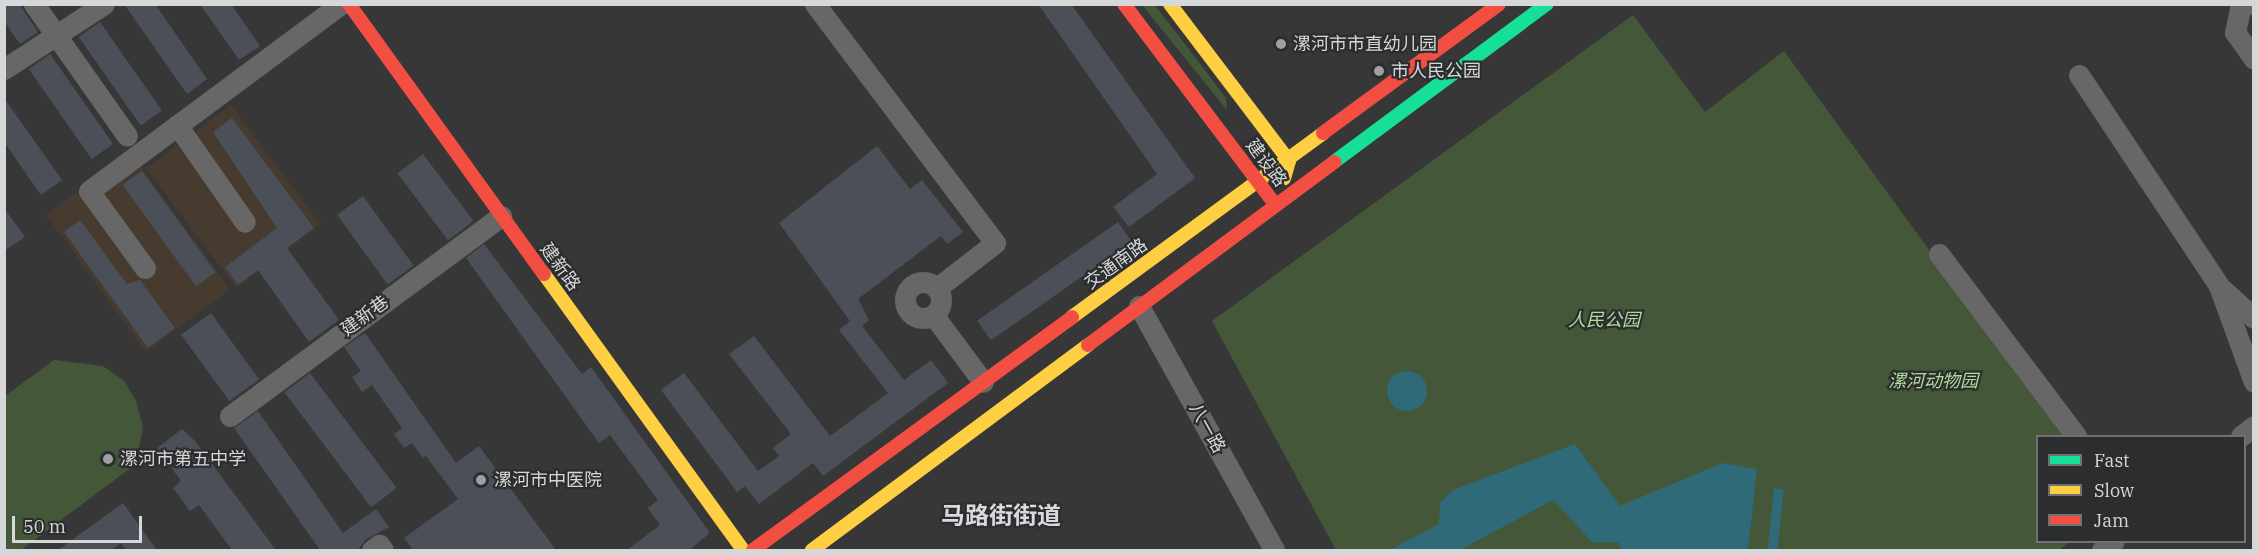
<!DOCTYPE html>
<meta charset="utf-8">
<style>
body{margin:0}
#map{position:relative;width:2258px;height:555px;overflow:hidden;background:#373738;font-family:"IBM Plex Serif","Noto Sans SC",serif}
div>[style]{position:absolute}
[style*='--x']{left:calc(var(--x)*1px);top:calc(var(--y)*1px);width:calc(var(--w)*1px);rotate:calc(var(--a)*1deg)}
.commercial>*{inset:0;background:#473b2f;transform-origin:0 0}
.green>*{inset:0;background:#445839}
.water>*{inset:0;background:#2f6a78;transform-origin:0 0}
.round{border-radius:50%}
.building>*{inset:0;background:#4b4f57;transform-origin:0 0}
.street>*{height:21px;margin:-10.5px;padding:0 10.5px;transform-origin:10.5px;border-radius:10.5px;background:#676767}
.street>.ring{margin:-10.5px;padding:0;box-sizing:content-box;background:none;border:21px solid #676767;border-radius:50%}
.fast>*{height:14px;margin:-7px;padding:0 7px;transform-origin:7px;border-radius:7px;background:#16e098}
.slow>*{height:14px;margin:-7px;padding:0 7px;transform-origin:7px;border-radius:7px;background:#ffcf43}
.jam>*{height:14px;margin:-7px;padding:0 7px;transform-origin:7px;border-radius:7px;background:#f24e42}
.dots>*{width:16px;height:16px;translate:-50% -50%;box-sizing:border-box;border:3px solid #2c2d2f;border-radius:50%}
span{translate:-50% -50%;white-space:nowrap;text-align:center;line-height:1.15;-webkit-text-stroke:4.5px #2c2d2f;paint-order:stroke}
.poi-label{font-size:18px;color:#d6d7d8}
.left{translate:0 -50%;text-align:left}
.street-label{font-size:18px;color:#d6d7d8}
.park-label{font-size:18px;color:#b0dc9a;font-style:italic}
.district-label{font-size:24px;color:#d8dadd;font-weight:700}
.frame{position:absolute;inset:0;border:6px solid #d6d7d8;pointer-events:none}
.legend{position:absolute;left:2036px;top:435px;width:210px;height:108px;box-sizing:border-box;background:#2c2d2f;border:2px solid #707173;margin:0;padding:8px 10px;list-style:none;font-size:18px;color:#d6d7d8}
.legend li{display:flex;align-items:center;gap:12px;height:30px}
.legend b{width:30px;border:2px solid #707173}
.scale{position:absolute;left:12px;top:516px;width:130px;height:27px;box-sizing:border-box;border:3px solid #d6d7d8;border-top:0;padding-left:8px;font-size:18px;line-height:21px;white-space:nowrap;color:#d6d7d8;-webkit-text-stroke:4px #2c2d2f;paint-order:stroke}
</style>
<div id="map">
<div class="commercial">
<i style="left:231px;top:105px;width:149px;height:106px;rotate:53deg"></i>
<i style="left:131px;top:153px;width:169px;height:105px;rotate:54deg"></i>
</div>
<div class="green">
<i style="clip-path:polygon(1142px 5px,1155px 5px,1226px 98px,1227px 110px)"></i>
<i style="clip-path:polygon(1633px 15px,1705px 112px,1784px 51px,2065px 436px,2038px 436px,2038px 542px,2069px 542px,2059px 550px,1336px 550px,1212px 321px)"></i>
<i style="clip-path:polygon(54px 360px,103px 366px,124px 381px,136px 401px,143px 427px,139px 448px,132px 467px,21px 550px,5px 550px,5px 396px)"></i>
</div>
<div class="water">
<i class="round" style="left:1387px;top:371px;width:40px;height:40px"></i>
<i style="clip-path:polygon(1575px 444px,1620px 506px,1722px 463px,1757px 469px,1748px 550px,1621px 550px,1618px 542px,1593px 543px,1553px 500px,1460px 550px,1390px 550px,1439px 524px,1440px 503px,1453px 490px)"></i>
<i style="left:1774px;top:488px;width:10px;height:62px;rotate:6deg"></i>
</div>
<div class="building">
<i style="clip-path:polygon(4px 4px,19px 4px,38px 32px,20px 44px,4px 21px)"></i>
<i style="clip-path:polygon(124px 4px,155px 4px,207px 79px,187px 94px)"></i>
<i style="clip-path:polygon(200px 4px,231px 4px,260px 46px,239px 60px)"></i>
<i style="clip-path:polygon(1038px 4px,1071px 4px,1195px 178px,1129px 227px,1113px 207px,1157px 174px)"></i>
<i style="left:100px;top:22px;width:108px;height:26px;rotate:55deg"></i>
<i style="left:50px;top:54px;width:110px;height:26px;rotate:55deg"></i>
<i style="clip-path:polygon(4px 98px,62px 180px,41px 195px,4px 142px)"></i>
<i style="clip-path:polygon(232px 118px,314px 228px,287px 248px,339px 320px,309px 342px,258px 270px,238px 285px,225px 267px,277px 228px,213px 132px)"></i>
<i style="clip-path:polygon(877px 146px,910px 189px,922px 180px,963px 232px,947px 244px,941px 236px,858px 299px,869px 320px,862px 326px,904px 380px,931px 360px,948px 383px,823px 476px,813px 463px,759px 504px,745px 486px,737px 492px,661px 390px,684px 373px,758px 471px,779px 456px,773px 448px,791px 434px,729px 354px,754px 336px,830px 436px,888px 393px,839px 330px,850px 321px,779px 223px)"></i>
<i style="left:423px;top:154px;width:84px;height:32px;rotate:53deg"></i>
<i style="left:142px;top:171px;width:125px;height:24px;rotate:54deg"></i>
<i style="left:363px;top:196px;width:86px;height:32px;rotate:54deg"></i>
<i style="clip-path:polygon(4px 208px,25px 237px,4px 251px)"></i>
<i style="clip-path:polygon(80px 220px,127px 284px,140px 280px,175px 328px,148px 348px,64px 232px)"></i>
<i style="left:1118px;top:222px;width:24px;height:172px;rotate:55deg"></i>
<i style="clip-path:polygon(484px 244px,582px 374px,591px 367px,710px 533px,689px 550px,627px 550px,660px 525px,648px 508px,658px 500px,610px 435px,599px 443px,466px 258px)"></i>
<i style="left:211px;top:313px;width:82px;height:37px;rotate:54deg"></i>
<i style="clip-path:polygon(365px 333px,456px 463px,479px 446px,556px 550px,413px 550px,404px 538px,458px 499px,426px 456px,423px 458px,412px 443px,404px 448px,394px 434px,402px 428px,372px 385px,362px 392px,352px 377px,361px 371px,344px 347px)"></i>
<i style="left:310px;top:373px;width:144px;height:32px;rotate:53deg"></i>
<i style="clip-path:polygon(258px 411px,343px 533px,376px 509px,389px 527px,365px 540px,358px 550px,320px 550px,234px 428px)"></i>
<i style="clip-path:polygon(182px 429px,195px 441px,276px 550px,232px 550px,199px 505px,190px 511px,173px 488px,181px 481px,157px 448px)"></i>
<i style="clip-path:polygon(123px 503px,157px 550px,126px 550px,121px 543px,111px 550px,58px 550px)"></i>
</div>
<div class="street">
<i style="--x:34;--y:4;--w:161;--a:54.8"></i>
<i style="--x:815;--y:4;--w:299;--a:53"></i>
<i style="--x:995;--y:243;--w:73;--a:142.2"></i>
<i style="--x:2247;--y:4;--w:9;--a:144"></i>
<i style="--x:2240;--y:9;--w:24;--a:102"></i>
<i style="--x:2235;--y:32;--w:33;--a:55"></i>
<i style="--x:4;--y:69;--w:119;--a:-33"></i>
<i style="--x:2079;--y:75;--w:253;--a:56.4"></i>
<i style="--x:2219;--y:286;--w:102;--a:70"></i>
<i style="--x:177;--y:125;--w:118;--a:55"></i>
<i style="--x:1939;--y:254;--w:228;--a:53"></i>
<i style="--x:145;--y:268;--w:95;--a:-126"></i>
<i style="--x:89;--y:191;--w:314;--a:-36.6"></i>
<i class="ring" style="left:905px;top:282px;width:15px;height:15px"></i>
<i style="--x:2222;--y:289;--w:43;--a:42.2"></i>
<i style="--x:1139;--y:306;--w:279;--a:61"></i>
<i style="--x:934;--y:316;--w:82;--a:53.4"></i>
<i style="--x:230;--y:416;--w:337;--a:-36.4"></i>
<i style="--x:2241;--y:436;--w:16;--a:-38"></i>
<i style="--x:372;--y:550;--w:9;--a:-36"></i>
<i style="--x:379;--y:545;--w:6;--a:51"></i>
<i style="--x:2102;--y:550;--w:14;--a:-36"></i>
</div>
<div class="fast">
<i style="--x:1334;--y:162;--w:265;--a:-36.6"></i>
</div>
<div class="slow">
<i style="--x:1170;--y:4;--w:197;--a:52.8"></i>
<i style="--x:1289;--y:161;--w:18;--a:106"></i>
<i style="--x:544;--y:274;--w:340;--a:54.2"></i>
<i style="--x:1072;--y:317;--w:311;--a:-36.2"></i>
<i style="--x:812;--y:550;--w:344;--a:-36.6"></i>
</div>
<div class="jam">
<i style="--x:349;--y:4;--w:333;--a:54.2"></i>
<i style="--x:1124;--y:4;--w:244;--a:53"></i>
<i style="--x:1323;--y:133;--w:218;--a:-36.2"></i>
<i style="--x:1088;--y:345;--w:307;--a:-36.6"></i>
<i style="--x:753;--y:550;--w:395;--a:-36.1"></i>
</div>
<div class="dots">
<i style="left:1281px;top:44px;background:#9e9fa0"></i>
<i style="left:1379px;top:71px;background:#9e9fa0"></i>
<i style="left:108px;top:459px;background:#9e9fa0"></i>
<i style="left:481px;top:480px;background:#9e9fa0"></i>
</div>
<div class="poi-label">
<span class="left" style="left:1293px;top:44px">漯河市市直幼儿园</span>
<span class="left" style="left:1391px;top:71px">市人民公园</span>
<span class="left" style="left:120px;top:459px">漯河市第五中学</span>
<span class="left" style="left:494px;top:480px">漯河市中医院</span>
</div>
<div class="street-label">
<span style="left:1266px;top:163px;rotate:53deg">建设路</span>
<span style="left:1116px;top:264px;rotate:-36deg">交通南路</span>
<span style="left:560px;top:267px;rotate:54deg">建新路</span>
<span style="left:365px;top:316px;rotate:-36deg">建新巷</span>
<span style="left:1207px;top:428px;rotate:61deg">八一路</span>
</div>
<div class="park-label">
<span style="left:1604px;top:320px">人民公园</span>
<span style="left:1933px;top:381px">漯河动物园</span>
</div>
<div class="district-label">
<span style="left:1001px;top:516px">马路街街道</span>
</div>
<div class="frame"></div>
<ul class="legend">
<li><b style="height:8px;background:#16e098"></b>Fast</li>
<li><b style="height:8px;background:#ffcf43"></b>Slow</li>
<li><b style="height:8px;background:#f24e42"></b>Jam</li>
</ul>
<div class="scale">50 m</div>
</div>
